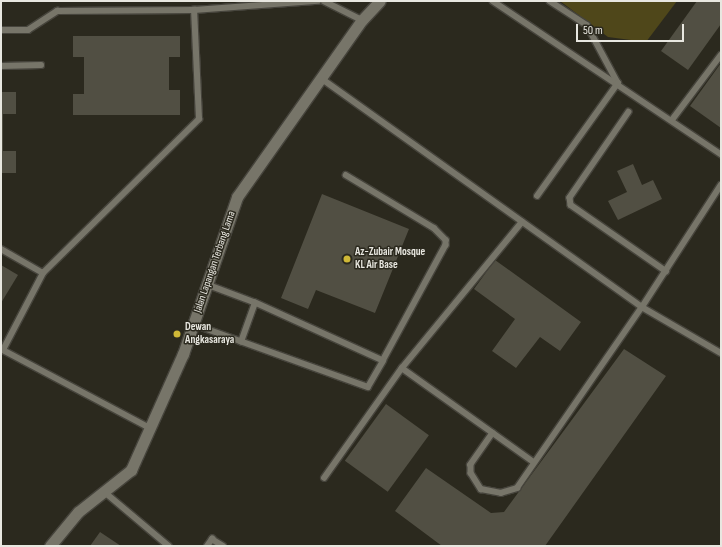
<!DOCTYPE html>
<style>
body{margin:0}
#map{position:relative;width:722px;height:547px;overflow:hidden;background:#2b291e;font-family:"Sofia Sans Condensed",sans-serif}
div>[style]{position:absolute}
[style*='--x']{left:calc(var(--x)*1px);top:calc(var(--y)*1px);width:calc(var(--w)*1px);rotate:calc(var(--a)*1deg)}
.green>*{inset:0;background:#4f471a}
.building>*{inset:0;background:#514f43;transform-origin:0 0}
.roads{filter:drop-shadow(1px 0 #46443c) drop-shadow(-1px 0 #46443c) drop-shadow(0 1px #46443c) drop-shadow(0 -1px #46443c)}
.lane>*{height:5.5px;margin:-2.75px;padding:0 2.75px;transform-origin:2.75px;border-radius:2.75px;background:#777569}
.street>*{height:11px;margin:-5.5px;padding:0 5.5px;transform-origin:5.5px;border-radius:5.5px;background:#777569}
.dots>*{width:11px;height:11px;translate:-50% -50%;box-sizing:border-box;border:2px solid #2b291e;border-radius:50%}
span{translate:-50% -50%;white-space:nowrap;text-align:center;line-height:1.15;-webkit-text-stroke:3px #2b291e;paint-order:stroke}
.poi-label{font-size:11px;color:#e8e7e0;font-weight:700}
.left{translate:0 -50%;text-align:left}
.street-label{font-size:11px;color:#e8e7e0}
.frame{position:absolute;inset:0;border:2px solid #e8e7e0;pointer-events:none}
.scale{position:absolute;left:576px;top:24px;width:108px;height:18px;box-sizing:border-box;border:2px solid #e8e7e0;border-top:0;padding-left:5px;font-size:12px;line-height:14px;white-space:nowrap;color:#e8e7e0;-webkit-text-stroke:3px #2b291e;paint-order:stroke}
</style>
<div id="map">
<div class="green">
<i style="clip-path:polygon(560px 1px,677px 1px,646px 42px,608px 37px)"></i>
</div>
<div class="building">
<i style="clip-path:polygon(697px 1px,721px 1px,721px 24px,688px 70px,661px 51px)"></i>
<i style="clip-path:polygon(73px 36px,180px 36px,180px 57px,169px 57px,169px 90px,180px 90px,180px 115px,73px 115px,73px 94px,84px 94px,84px 57px,73px 57px)"></i>
<i style="clip-path:polygon(721px 63px,721px 128px,690px 106px)"></i>
<i style="clip-path:polygon(1px 92px,16px 92px,16px 114px,3px 114px,3px 151px,16px 151px,16px 173px,1px 173px)"></i>
<i style="clip-path:polygon(633px 164px,642px 185px,653px 180px,662px 199px,618px 220px,608px 201px,627px 192px,617px 171px)"></i>
<i style="clip-path:polygon(322px 194px,409px 229px,375px 313px,316px 290px,308px 309px,281px 298px)"></i>
<i style="clip-path:polygon(495px 260px,581px 322px,560px 351px,540px 337px,516px 368px,492px 351px,515px 319px,474px 289px)"></i>
<i style="clip-path:polygon(1px 265px,18px 275px,1px 303px)"></i>
<i style="clip-path:polygon(624px 349px,666px 376px,545px 546px,442px 546px,395px 511px,426px 468px,491px 513px,504px 512px)"></i>
<i style="left:386px;top:404px;width:53px;height:70px;rotate:36deg"></i>
<i style="clip-path:polygon(100px 532px,121px 546px,90px 546px)"></i>
</div>
<div class="roads">
<div class="lane">
<i style="--x:324;--y:1;--w:42;--a:26.6"></i>
<i style="--x:493;--y:1;--w:275;--a:33.9"></i>
<i style="--x:550;--y:1;--w:44;--a:33"></i>
<i style="--x:587;--y:25;--w:64;--a:61.8"></i>
<i style="--x:1;--y:30;--w:27;--a:0"></i>
<i style="--x:28;--y:30;--w:35;--a:-33"></i>
<i style="--x:57;--y:11;--w:137;--a:-0.4"></i>
<i style="--x:194;--y:10;--w:124;--a:-4.2"></i>
<i style="--x:1;--y:66;--w:40;--a:-1.4"></i>
<i style="--x:321;--y:78;--w:394;--a:35.5"></i>
<i style="--x:642;--y:307;--w:145;--a:-57.1"></i>
<i style="--x:629;--y:112;--w:104;--a:124.5"></i>
<i style="--x:570;--y:198;--w:7;--a:82"></i>
<i style="--x:571;--y:205;--w:116;--a:34.8"></i>
<i style="--x:672;--y:120;--w:81;--a:-53"></i>
<i style="--x:346;--y:175;--w:103;--a:31.1"></i>
<i style="--x:434;--y:228;--w:17;--a:45"></i>
<i style="--x:446;--y:240;--w:5;--a:90"></i>
<i style="--x:446;--y:245;--w:132;--a:118.5"></i>
<i style="--x:537;--y:196;--w:139;--a:-54.4"></i>
<i style="--x:1;--y:249;--w:48;--a:29.7"></i>
<i style="--x:193;--y:324;--w:186;--a:19.8"></i>
<i style="--x:368;--y:387;--w:30;--a:-60"></i>
<i style="--x:383;--y:361;--w:141;--a:-155.6"></i>
<i style="--x:255;--y:303;--w:51;--a:-159.4"></i>
<i style="--x:241;--y:342;--w:41;--a:-70.3"></i>
<i style="--x:1;--y:349;--w:169;--a:27.9"></i>
<i style="--x:3;--y:350;--w:87;--a:-62.5"></i>
<i style="--x:43;--y:273;--w:219;--a:-44.6"></i>
<i style="--x:199;--y:119;--w:109;--a:-92.6"></i>
<i style="--x:402;--y:368;--w:162;--a:35.5"></i>
<i style="--x:493;--y:433;--w:39;--a:125"></i>
<i style="--x:471;--y:465;--w:8;--a:90"></i>
<i style="--x:471;--y:473;--w:19;--a:58"></i>
<i style="--x:481;--y:489;--w:20;--a:11"></i>
<i style="--x:501;--y:493;--w:17;--a:-17"></i>
<i style="--x:517;--y:488;--w:220;--a:-55.4"></i>
<i style="--x:642;--y:307;--w:91;--a:30.2"></i>
<i style="--x:324;--y:478;--w:135;--a:-54.7"></i>
<i style="--x:402;--y:368;--w:189;--a:-50.6"></i>
<i style="--x:106;--y:493;--w:82;--a:40.1"></i>
<i style="--x:207;--y:546;--w:9;--a:-54"></i>
<i style="--x:212;--y:539;--w:13;--a:32"></i>
</div>
<div class="street">
<i style="--x:50;--y:546;--w:44;--a:-50.5"></i>
<i style="--x:78;--y:512;--w:68;--a:-38.4"></i>
<i style="--x:131;--y:470;--w:127;--a:-65.9"></i>
<i style="--x:183;--y:354;--w:166;--a:-71"></i>
<i style="--x:237;--y:197;--w:217;--a:-54.8"></i>
<i style="--x:362;--y:20;--w:26;--a:-47"></i>
</div>
</div>
<div class="dots">
<i style="left:347px;top:259px;background:#cfb837"></i>
<i style="left:177px;top:334px;background:#cfb837"></i>
</div>
<div class="poi-label">
<span class="left" style="left:355px;top:259px">Az-Zubair Mosque<br>KL Air Base</span>
<span class="left" style="left:185px;top:334px">Dewan<br>Angkasaraya</span>
</div>
<div class="street-label">
<span style="left:215px;top:262px;rotate:-71deg">Jalan Lapangan Terbang Lama</span>
</div>
<div class="frame"></div>
<div class="scale">50 m</div>
</div>
